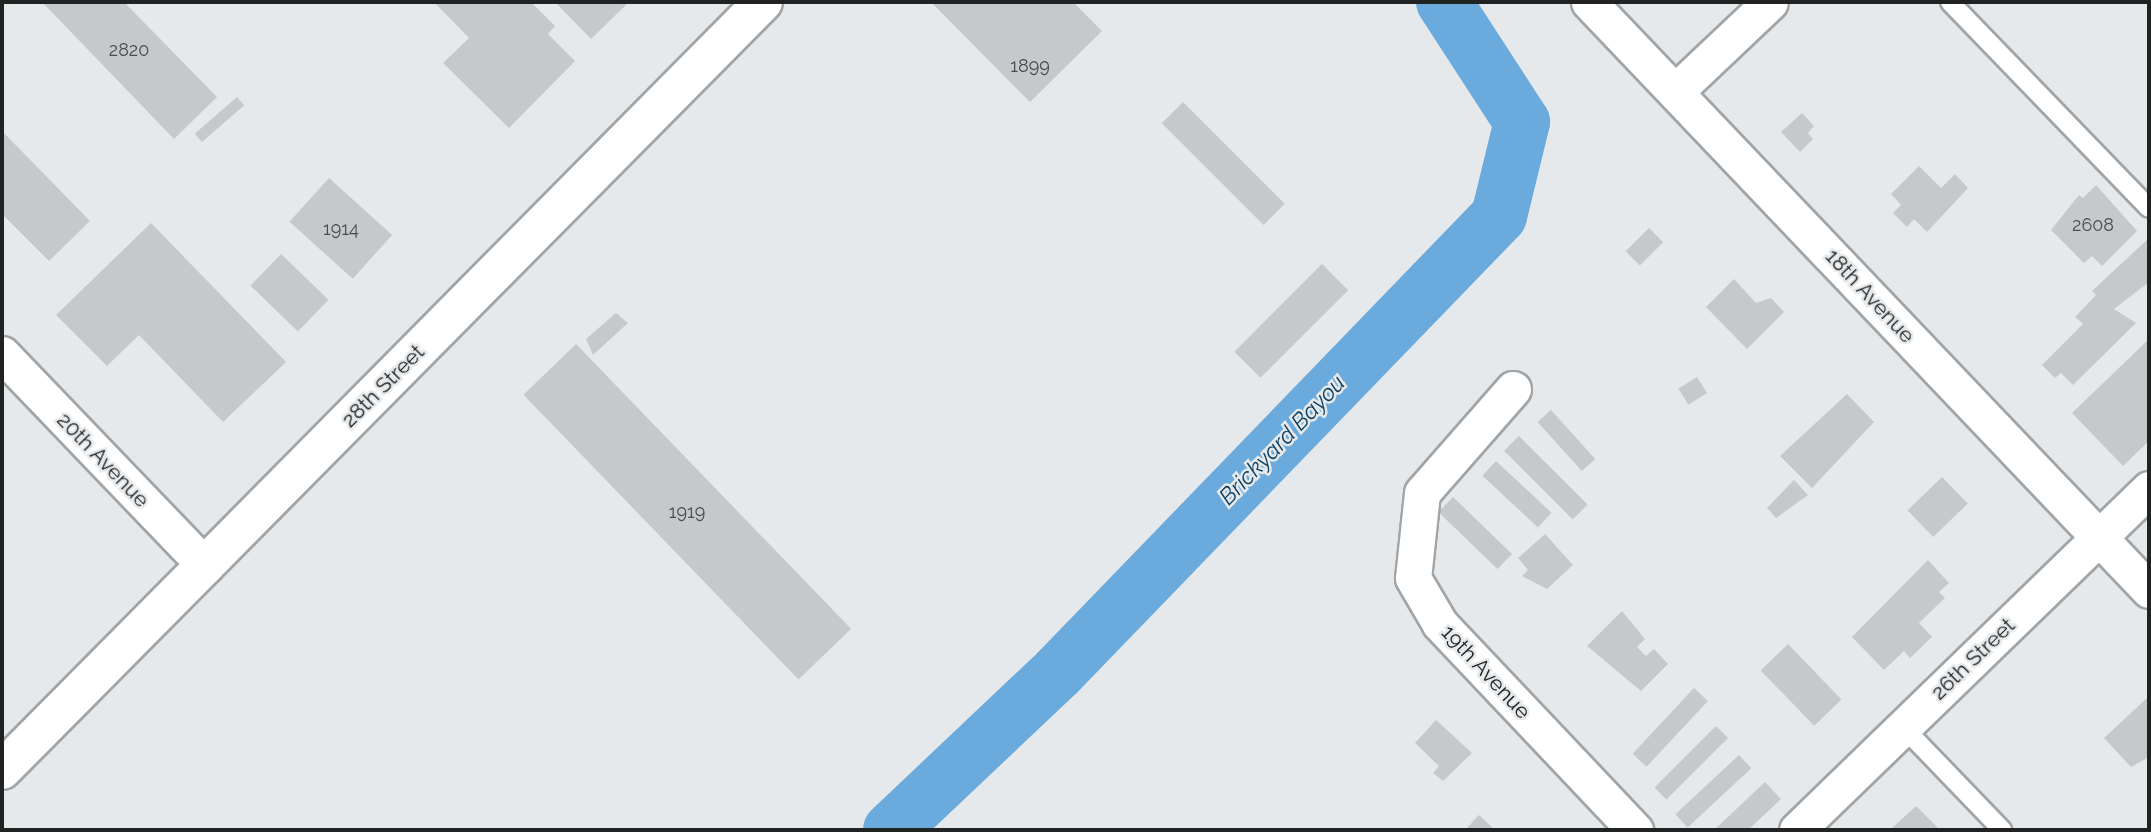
<!DOCTYPE html>
<style>
body{margin:0}
#map{position:relative;width:2151px;height:832px;overflow:hidden;background:#e6e9eb;font-family:Raleway,sans-serif}
div>[style]{position:absolute}
[style*='--x']{left:calc(var(--x)*1px);top:calc(var(--y)*1px);width:calc(var(--w)*1px);rotate:calc(var(--a)*1deg)}
.river>*{height:56px;margin:-28px;padding:0 28px;transform-origin:28px;border-radius:28px;background:#6aaadc}
.building>*{inset:0;background:#c6c9cb;transform-origin:0 0}
.roads{filter:drop-shadow(2px 0 #a2a5a7) drop-shadow(-2px 0 #a2a5a7) drop-shadow(0 2px #a2a5a7) drop-shadow(0 -2px #a2a5a7)}
.lane>*{height:18px;margin:-9px;padding:0 9px;transform-origin:9px;border-radius:9px;background:#fff}
.street>*{height:35px;margin:-17.5px;padding:0 17.5px;transform-origin:17.5px;border-radius:17.5px;background:#fff}
.secondary>*{height:38px;margin:-19px;padding:0 19px;transform-origin:19px;border-radius:19px;background:#fff}
span{translate:-50% -50%;white-space:nowrap;text-align:center;line-height:1.15;-webkit-text-stroke:5px #e6e9eb;paint-order:stroke}
.number-label{font-size:18px;color:#4a4c4c}
.number-label span{-webkit-text-stroke-width:0}
.street-label{font-size:21px;color:#212222}
.water-label{font-size:23px;color:#0e4061;font-style:italic}
.frame{position:absolute;inset:0;border:4px solid #212222;pointer-events:none}
</style>
<div id="map">
<div class="river">
<i style="--x:891;--y:830;--w:230;--a:-43.4"></i>
<i style="--x:1058;--y:672;--w:634;--a:-45.96"></i>
<i style="--x:1499;--y:216;--w:97;--a:-76.3"></i>
<i style="--x:1522;--y:122;--w:143;--a:-123"></i>
</div>
<div class="building">
<i style="clip-path:polygon(42px 2px,124px 2px,217px 97px,174px 139px)"></i>
<i style="clip-path:polygon(434px 2px,531px 2px,555px 26px,548px 34px,575px 61px,509px 128px,443px 63px,469px 38px)"></i>
<i style="clip-path:polygon(555px 2px,629px 2px,591px 39px)"></i>
<i style="clip-path:polygon(931px 2px,1073px 2px,1102px 31px,1030px 102px)"></i>
<i style="left:237px;top:97px;width:11px;height:56px;rotate:49deg"></i>
<i style="left:1183px;top:102px;width:144px;height:30px;rotate:45deg"></i>
<i style="clip-path:polygon(1802px 113px,1814px 126px,1808px 133px,1813px 139px,1800px 152px,1781px 132px)"></i>
<i style="clip-path:polygon(2px 131px,90px 221px,49px 261px,2px 214px)"></i>
<i style="clip-path:polygon(1919px 166px,1941px 188px,1955px 174px,1968px 188px,1927px 232px,1914px 219px,1907px 227px,1893px 213px,1901px 205px,1891px 194px)"></i>
<i style="left:329px;top:178px;width:85px;height:59px;rotate:42deg"></i>
<i style="clip-path:polygon(2096px 185px,2137px 231px,2102px 266px,2092px 256px,2084px 263px,2051px 230px,2079px 195px,2083px 198px)"></i>
<i style="clip-path:polygon(151px 223px,286px 362px,223px 422px,139px 335px,107px 366px,56px 315px)"></i>
<i style="left:1649px;top:228px;width:20px;height:33px;rotate:45deg"></i>
<i style="clip-path:polygon(2149px 238px,2149px 282px,2114px 309px,2136px 323px,2073px 385px,2061px 373px,2055px 378px,2042px 365px,2083px 324px,2075px 317px,2096px 295px,2092px 291px)"></i>
<i style="left:281px;top:254px;width:66px;height:44px;rotate:44deg"></i>
<i style="left:1322px;top:264px;width:37px;height:124px;rotate:45deg"></i>
<i style="clip-path:polygon(1734px 279px,1756px 303px,1771px 298px,1784px 312px,1747px 349px,1706px 307px)"></i>
<i style="clip-path:polygon(616px 313px,628px 323px,593px 355px,586px 339px)"></i>
<i style="clip-path:polygon(2149px 339px,2149px 441px,2123px 466px,2072px 413px)"></i>
<i style="left:576px;top:344px;width:396px;height:73px;rotate:46deg"></i>
<i style="left:1697px;top:377px;width:19px;height:22px;rotate:58deg"></i>
<i style="clip-path:polygon(1847px 394px,1874px 422px,1812px 488px,1780px 456px)"></i>
<i style="left:1551px;top:410px;width:66px;height:18px;rotate:48deg"></i>
<i style="left:1519px;top:436px;width:97px;height:21px;rotate:45deg"></i>
<i style="left:1496px;top:461px;width:76px;height:20px;rotate:43deg"></i>
<i style="left:1942px;top:477px;width:37px;height:48px;rotate:46deg"></i>
<i style="clip-path:polygon(1794px 480px,1808px 495px,1776px 518px,1767px 508px)"></i>
<i style="left:1453px;top:497px;width:82px;height:21px;rotate:44deg"></i>
<i style="clip-path:polygon(1545px 534px,1573px 565px,1547px 589px,1522px 576px,1528px 570px,1518px 558px)"></i>
<i style="clip-path:polygon(1928px 560px,1949px 583px,1939px 592px,1945px 598px,1919px 623px,1932px 637px,1910px 658px,1904px 651px,1884px 670px,1852px 637px)"></i>
<i style="clip-path:polygon(1622px 611px,1645px 639px,1637px 647px,1646px 656px,1654px 649px,1668px 664px,1641px 691px,1587px 646px)"></i>
<i style="left:1788px;top:644px;width:77px;height:38px;rotate:46deg"></i>
<i style="left:1694px;top:688px;width:19px;height:90px;rotate:43deg"></i>
<i style="clip-path:polygon(2147px 698px,2149px 757px,2131px 767px,2104px 738px)"></i>
<i style="clip-path:polygon(1436px 720px,1472px 753px,1443px 781px,1433px 773px,1439px 766px,1415px 743px)"></i>
<i style="left:1716px;top:726px;width:17px;height:87px;rotate:45deg"></i>
<i style="left:1739px;top:755px;width:18px;height:87px;rotate:47deg"></i>
<i style="clip-path:polygon(1765px 782px,1781px 799px,1748px 830px,1714px 830px)"></i>
<i style="clip-path:polygon(1916px 806px,1940px 830px,1890px 830px)"></i>
<i style="clip-path:polygon(1479px 815px,1493px 828px,1465px 830px)"></i>
</div>
<div class="roads">
<div class="lane">
<i style="--x:1950;--y:2;--w:286;--a:46"></i>
<i style="--x:1903;--y:727;--w:143;--a:46.1"></i>
</div>
<div class="street">
<i style="--x:1589;--y:2;--w:812;--a:46.4"></i>
<i style="--x:1676;--y:91;--w:129;--a:-43.4"></i>
<i style="--x:2;--y:354;--w:294;--a:46.2"></i>
<i style="--x:1513;--y:389;--w:138;--a:131.2"></i>
<i style="--x:1422;--y:493;--w:85;--a:96"></i>
<i style="--x:1413;--y:578;--w:53;--a:59.6"></i>
<i style="--x:1440;--y:624;--w:284;--a:46.6"></i>
<i style="--x:1797;--y:830;--w:490;--a:-44.1"></i>
</div>
<div class="secondary">
<i style="--x:2;--y:770;--w:1081;--a:-45.26"></i>
</div>
</div>
<div class="number-label">
<span style="left:129px;top:50px">2820</span>
<span style="left:1030px;top:66px">1899</span>
<span style="left:2093px;top:225px">2608</span>
<span style="left:341px;top:229px">1914</span>
<span style="left:687px;top:512px">1919</span>
</div>
<div class="street-label">
<span style="left:1870px;top:296px;rotate:47deg">18th Avenue</span>
<span style="left:383px;top:386px;rotate:-45deg">28th Street</span>
<span style="left:103px;top:460px;rotate:46deg">20th Avenue</span>
<span style="left:1973px;top:659px;rotate:-44deg">26th Street</span>
<span style="left:1486px;top:672px;rotate:47deg">19th Avenue</span>
</div>
<div class="water-label">
<span style="left:1282px;top:440px;rotate:-46deg">Brickyard Bayou</span>
</div>
<div class="frame"></div>
</div>
